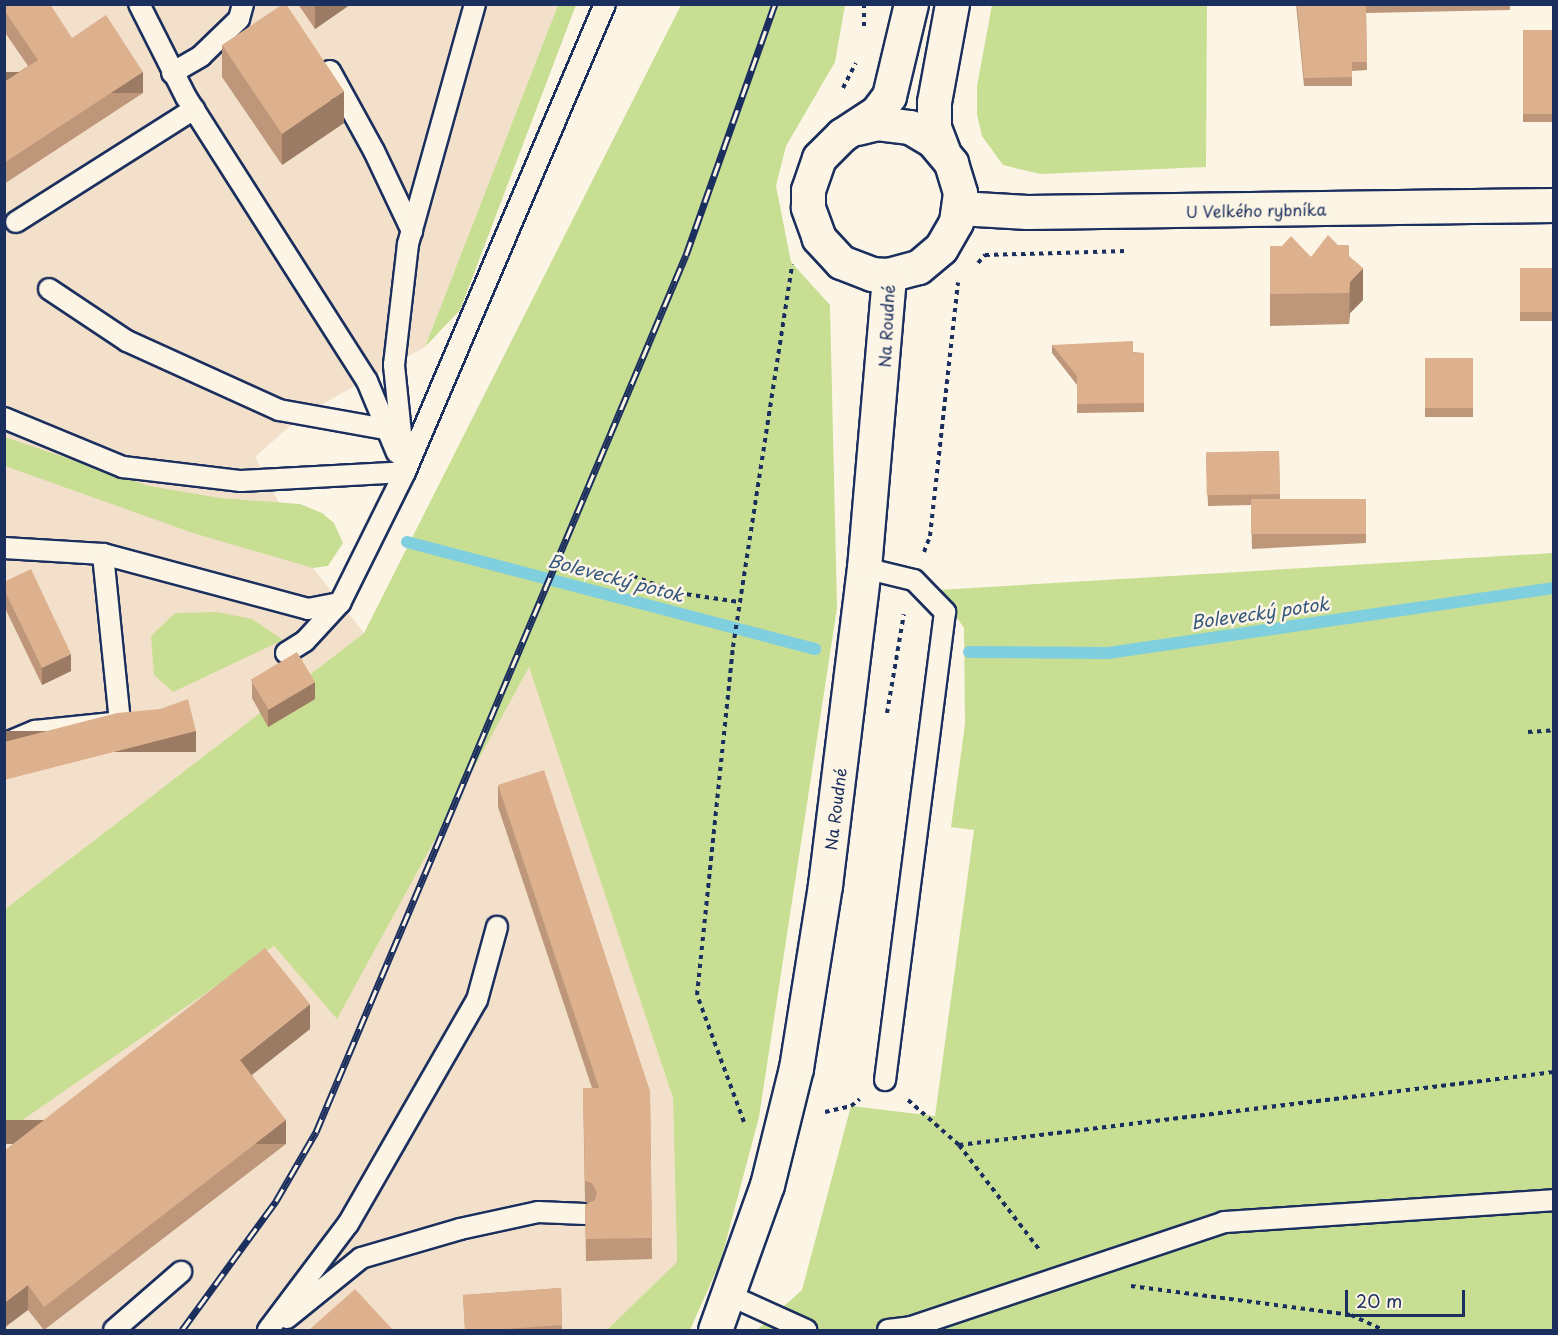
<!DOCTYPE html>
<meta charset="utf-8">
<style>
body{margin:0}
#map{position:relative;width:1558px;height:1335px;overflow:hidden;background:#fcf5e5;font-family:"Playpen Sans",sans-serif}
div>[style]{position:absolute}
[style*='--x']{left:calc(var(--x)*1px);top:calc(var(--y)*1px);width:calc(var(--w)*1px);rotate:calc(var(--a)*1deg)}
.built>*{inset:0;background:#f3e0cb}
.green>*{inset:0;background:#c8de93}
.stream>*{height:12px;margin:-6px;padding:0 6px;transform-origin:6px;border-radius:6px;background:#80cfde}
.path>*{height:4px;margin-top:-2px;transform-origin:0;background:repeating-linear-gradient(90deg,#1b2f5e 0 4.5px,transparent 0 9px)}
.roads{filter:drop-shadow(2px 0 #1b2f5e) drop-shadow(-2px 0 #1b2f5e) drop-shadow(0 2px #1b2f5e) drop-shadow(0 -2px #1b2f5e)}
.service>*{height:20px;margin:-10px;padding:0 10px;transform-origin:10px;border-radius:10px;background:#fcf5e5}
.tertiary>*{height:33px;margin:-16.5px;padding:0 16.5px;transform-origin:16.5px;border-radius:16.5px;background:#fcf5e5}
.secondary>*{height:33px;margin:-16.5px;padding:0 16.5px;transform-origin:16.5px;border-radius:16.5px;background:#fcf5e5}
.rail>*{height:7px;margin-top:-3.5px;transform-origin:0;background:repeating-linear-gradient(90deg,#fcf5e5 0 14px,#1b2f5e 0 28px);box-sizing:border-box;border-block:2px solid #1b2f5e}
.wall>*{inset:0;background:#be977a;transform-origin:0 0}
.shaded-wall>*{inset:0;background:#9b7b63;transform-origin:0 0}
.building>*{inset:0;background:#ddb08e;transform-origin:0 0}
span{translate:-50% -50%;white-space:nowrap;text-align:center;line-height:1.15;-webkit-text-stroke:5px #fcf5e5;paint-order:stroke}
.street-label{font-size:16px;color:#1b2f5e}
.water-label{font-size:18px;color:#34577e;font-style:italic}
.frame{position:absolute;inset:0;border:6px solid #1b2f5e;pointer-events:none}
.scale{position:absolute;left:1345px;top:1290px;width:120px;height:27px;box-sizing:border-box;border:3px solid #1b2f5e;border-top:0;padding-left:8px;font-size:18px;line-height:21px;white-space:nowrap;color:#1b2f5e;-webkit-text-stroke:4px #fcf5e5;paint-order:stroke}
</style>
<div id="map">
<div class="built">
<i style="clip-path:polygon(5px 5px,558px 5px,425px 347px,301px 416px,255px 457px,313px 568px,364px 633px,5px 909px)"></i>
<i style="clip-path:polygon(529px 666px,673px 1098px,677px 1263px,607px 1330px,5px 1330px,4px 1132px,274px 946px,337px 1018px)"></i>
</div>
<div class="green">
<i style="clip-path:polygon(558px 5px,576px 5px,460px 310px,425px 347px)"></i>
<i style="clip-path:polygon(681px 5px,845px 5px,835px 62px,786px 146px,776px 186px,791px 262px,830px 305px,837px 608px,759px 1117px,721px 1260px,690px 1330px,607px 1330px,677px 1262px,673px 1098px,529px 667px,337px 1019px,274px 946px,5px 1132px,5px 909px,364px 633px)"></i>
<i style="clip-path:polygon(992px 5px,1207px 5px,1206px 167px,1040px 174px,1003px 165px,982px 136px,977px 115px,977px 86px)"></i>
<i style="clip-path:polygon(5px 437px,149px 486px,220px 498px,300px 504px,322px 513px,334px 523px,343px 543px,328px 566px,313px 568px,193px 533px,5px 466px)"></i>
<i style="clip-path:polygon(1553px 553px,1553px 1330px,757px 1330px,802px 1290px,851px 1106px,935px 1116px,974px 830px,951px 827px,965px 724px,964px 628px,938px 590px)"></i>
<i style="clip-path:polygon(217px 612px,252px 619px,283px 640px,173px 692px,154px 675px,151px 636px,175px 613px)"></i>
</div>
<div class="stream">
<i style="--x:407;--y:542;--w:422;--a:14.7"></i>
<i style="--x:969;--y:652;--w:139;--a:0.4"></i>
<i style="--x:1108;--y:653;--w:451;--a:-8.3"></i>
</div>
<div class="path">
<i style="--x:864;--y:4;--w:24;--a:90"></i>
<i style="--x:843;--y:88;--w:28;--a:-63"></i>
<i style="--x:978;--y:263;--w:11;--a:-49"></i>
<i style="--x:985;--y:255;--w:141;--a:-1.6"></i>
<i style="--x:924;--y:552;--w:17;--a:-69"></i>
<i style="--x:930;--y:536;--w:255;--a:-83.7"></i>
<i style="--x:633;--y:576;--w:48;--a:20.7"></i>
<i style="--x:678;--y:593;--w:62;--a:8.4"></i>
<i style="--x:887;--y:713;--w:100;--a:-80.3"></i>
<i style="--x:1528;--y:732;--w:26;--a:-4"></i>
<i style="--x:908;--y:1100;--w:68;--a:41.4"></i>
<i style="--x:959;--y:1145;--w:135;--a:52.5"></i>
<i style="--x:825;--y:1112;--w:27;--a:-13"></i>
<i style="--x:851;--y:1106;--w:11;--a:-38"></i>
<i style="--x:744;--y:1122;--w:135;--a:-110.3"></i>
<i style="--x:697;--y:995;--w:350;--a:-84.1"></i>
<i style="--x:733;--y:647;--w:387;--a:-81.2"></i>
<i style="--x:959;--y:1145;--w:599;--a:-6.99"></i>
<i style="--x:1131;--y:1286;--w:222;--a:7.5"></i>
<i style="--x:1351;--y:1315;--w:35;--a:25"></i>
</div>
<div class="roads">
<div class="service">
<i style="--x:139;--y:4;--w:104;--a:63.2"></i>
<i style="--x:186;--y:97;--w:337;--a:57.5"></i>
<i style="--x:367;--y:381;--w:78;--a:67.4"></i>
<i style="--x:330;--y:71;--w:91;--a:61.2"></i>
<i style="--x:374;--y:151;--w:89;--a:64.6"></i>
<i style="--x:172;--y:73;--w:34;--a:-30"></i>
<i style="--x:201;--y:56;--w:53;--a:-44.2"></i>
<i style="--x:239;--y:19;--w:16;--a:-75"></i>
<i style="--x:16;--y:222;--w:211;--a:-32.4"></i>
<i style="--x:49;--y:289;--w:94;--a:33.7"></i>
<i style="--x:127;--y:341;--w:167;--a:24.4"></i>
<i style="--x:279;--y:410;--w:120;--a:10.1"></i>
<i style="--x:4;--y:418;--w:129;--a:22.4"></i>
<i style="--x:123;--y:467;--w:119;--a:6.8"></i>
<i style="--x:241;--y:481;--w:164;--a:-3.1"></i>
<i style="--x:405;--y:472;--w:509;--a:-66.86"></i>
<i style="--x:4;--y:548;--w:99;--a:3.5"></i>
<i style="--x:103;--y:554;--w:212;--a:15"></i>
<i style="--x:308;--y:609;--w:33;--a:-11"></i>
<i style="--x:864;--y:568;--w:51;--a:13.5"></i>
<i style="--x:914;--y:580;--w:45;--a:45.9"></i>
<i style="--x:945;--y:612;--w:472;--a:97.3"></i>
<i style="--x:286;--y:653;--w:22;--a:-32"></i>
<i style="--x:305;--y:641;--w:52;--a:-47.4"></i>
<i style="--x:340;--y:603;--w:146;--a:-63.6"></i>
<i style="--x:405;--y:472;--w:108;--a:-95.9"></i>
<i style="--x:394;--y:365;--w:122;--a:-83.4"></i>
<i style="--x:408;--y:244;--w:249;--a:-74.4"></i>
<i style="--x:4;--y:744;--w:34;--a:-23"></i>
<i style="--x:35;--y:731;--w:85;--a:-6"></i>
<i style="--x:120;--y:722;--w:169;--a:-95.8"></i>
<i style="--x:729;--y:1295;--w:85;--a:24.4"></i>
<i style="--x:287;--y:1318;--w:95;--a:-39"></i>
<i style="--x:361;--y:1258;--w:103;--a:-16.3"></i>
<i style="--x:460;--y:1229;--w:80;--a:-12.3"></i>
<i style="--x:538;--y:1212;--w:47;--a:2.4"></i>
<i style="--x:114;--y:1330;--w:89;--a:-40.9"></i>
<i style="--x:268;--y:1330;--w:133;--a:-53"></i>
<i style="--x:348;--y:1224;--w:258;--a:-60.1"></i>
<i style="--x:477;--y:1000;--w:76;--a:-74.7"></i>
<i style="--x:888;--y:1330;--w:23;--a:-7"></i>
<i style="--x:911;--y:1327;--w:330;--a:-18.5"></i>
<i style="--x:1224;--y:1222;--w:331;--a:-3.8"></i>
</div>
<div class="tertiary">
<i style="--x:959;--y:208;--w:68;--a:3.4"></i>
<i style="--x:1027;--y:212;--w:527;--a:-0.76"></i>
</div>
<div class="secondary">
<i style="--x:857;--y:128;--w:21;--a:-14"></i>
<i style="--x:877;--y:123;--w:33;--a:7"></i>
<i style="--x:910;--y:127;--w:26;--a:31"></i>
<i style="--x:932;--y:140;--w:30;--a:50"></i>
<i style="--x:951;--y:163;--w:31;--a:73"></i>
<i style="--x:960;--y:193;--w:29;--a:98"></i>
<i style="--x:956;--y:222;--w:30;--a:120"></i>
<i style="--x:941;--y:248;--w:30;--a:140"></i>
<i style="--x:918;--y:267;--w:30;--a:165"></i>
<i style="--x:889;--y:275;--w:17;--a:-177"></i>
<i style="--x:872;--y:274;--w:33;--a:-159"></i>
<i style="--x:841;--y:262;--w:33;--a:-133"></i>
<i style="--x:819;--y:238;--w:33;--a:-110"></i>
<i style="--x:808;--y:207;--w:17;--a:-90"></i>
<i style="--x:808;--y:190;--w:34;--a:-71"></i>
<i style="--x:819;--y:158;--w:33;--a:-45"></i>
<i style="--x:842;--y:135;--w:42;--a:-33.3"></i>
<i style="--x:877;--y:112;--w:20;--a:-53"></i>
<i style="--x:889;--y:96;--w:95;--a:-76.6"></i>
<i style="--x:943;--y:151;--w:26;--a:-111"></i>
<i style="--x:934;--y:127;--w:25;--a:-90"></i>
<i style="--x:934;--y:102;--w:100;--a:-79.6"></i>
<i style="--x:715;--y:1330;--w:154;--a:-70.3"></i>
<i style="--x:767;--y:1185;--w:121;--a:-76.1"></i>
<i style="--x:796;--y:1068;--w:185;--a:-81"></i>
<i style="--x:825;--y:885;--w:319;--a:-83"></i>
<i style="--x:864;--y:568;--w:294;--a:-85.1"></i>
</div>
</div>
<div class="rail">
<i style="--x:182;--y:1330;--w:160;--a:-53.9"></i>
<i style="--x:276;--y:1201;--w:80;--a:-59.9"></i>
<i style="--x:316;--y:1132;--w:952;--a:-67.13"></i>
<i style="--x:686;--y:255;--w:266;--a:-70.5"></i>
</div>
<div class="wall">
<i style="clip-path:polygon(4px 4px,72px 38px,143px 93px,4px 184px,4px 82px,28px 66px,4px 31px)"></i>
<i style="clip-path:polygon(298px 4px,351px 4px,315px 29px)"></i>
<i style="clip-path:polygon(1296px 4px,1510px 4px,1510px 10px,1366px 13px,1367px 70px,1352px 71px,1352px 86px,1304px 86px)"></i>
<i style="left:1554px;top:30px;width:92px;height:31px;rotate:90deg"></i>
<i style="clip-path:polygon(222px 45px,344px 123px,282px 165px,222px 77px)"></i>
<i style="clip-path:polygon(1338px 245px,1349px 256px,1363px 300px,1350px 313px,1349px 324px,1270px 326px,1270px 246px,1311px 257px)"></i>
<i style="left:1554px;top:268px;width:53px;height:34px;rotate:90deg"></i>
<i style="clip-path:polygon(1052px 345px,1144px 353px,1144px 412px,1077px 413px,1077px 385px,1052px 353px)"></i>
<i style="left:1425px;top:358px;width:48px;height:59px"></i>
<i style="clip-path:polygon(1279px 451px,1280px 502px,1366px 499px,1366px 543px,1252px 549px,1251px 505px,1208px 506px,1206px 453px)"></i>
<i style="clip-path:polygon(4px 582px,71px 671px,42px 685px,4px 606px)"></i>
<i style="clip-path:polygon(252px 681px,315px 699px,268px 727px,252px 698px)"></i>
<i style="clip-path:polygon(498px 785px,650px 1091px,652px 1259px,586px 1261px,585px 1205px,588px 1203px,585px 1202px,583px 1088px,592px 1088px,498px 807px)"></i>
<i style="clip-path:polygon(310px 1029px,252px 1075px,286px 1144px,44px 1330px,28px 1310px,4px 1151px)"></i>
<i style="clip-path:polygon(561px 1288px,562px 1330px,465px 1330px,463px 1295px)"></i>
</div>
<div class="shaded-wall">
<i style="clip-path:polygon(315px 4px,351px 4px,315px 29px)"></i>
<i style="left:143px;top:72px;width:21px;height:166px;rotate:90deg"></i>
<i style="clip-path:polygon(344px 91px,344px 123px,282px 165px,282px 134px)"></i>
<i style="clip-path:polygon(1363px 268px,1363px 300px,1350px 313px,1349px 324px,1350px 282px)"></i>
<i style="clip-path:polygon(71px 654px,71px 671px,42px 685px,42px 668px)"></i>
<i style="clip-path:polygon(315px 682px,315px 699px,268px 727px,268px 710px)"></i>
<i style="left:196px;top:731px;width:21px;height:198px;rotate:90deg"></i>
<i style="clip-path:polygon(310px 1004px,310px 1029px,240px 1084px,240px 1060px)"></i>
<i style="left:286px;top:1120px;width:24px;height:306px;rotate:90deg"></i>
<i style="clip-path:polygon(28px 1285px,28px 1310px,4px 1328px,4px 1303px)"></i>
</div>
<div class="building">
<i style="clip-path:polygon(4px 4px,50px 4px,72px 38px,106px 15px,143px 72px,4px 163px,4px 82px,38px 60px,4px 10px)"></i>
<i style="clip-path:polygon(283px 4px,286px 4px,344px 91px,282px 134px,222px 45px)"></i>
<i style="clip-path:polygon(1297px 4px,1366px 4px,1367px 62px,1352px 62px,1352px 77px,1304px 78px)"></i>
<i style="left:1554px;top:30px;width:84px;height:31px;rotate:90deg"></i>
<i style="clip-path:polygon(1328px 235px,1338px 245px,1349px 245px,1349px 256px,1363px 268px,1350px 282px,1349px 293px,1270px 294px,1270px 246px,1282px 246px,1291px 236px,1311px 257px)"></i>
<i style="left:1554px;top:268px;width:44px;height:34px;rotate:90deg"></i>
<i style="clip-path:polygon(1133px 341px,1133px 353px,1144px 353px,1144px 403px,1077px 404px,1077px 376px,1052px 345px)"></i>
<i style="left:1425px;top:358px;width:48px;height:50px"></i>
<i style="left:1279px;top:451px;width:43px;height:73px;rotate:89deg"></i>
<i style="left:1366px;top:499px;width:35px;height:115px;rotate:90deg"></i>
<i style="clip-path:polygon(31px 569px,71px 654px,42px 668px,4px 589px,4px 582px)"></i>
<i style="left:297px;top:652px;width:35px;height:54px;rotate:59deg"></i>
<i style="clip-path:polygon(188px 699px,196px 731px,4px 780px,4px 742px,117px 713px,160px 709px)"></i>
<i style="clip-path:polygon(544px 770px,650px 1091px,652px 1238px,586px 1239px,585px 1205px,595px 1200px,597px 1193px,592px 1183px,585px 1181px,583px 1088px,599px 1088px,498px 785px)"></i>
<i style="clip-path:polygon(265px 948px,310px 1004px,240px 1060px,286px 1120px,44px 1307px,28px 1285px,4px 1303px,4px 1151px)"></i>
<i style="clip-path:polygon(561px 1288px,562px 1325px,493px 1330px,465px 1330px,463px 1295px)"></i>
<i style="clip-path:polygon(355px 1289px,393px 1330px,309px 1330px)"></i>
</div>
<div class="street-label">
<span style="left:1256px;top:210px;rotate:-1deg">U Velkého rybníka</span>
<span style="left:886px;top:326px;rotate:-87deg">Na Roudné</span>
<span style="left:835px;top:809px;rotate:-83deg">Na Roudné</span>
</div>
<div class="water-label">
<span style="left:616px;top:578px;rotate:15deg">Bolevecký potok</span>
<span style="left:1260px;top:613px;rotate:-8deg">Bolevecký potok</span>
</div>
<div class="frame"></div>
<div class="scale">20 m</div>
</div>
